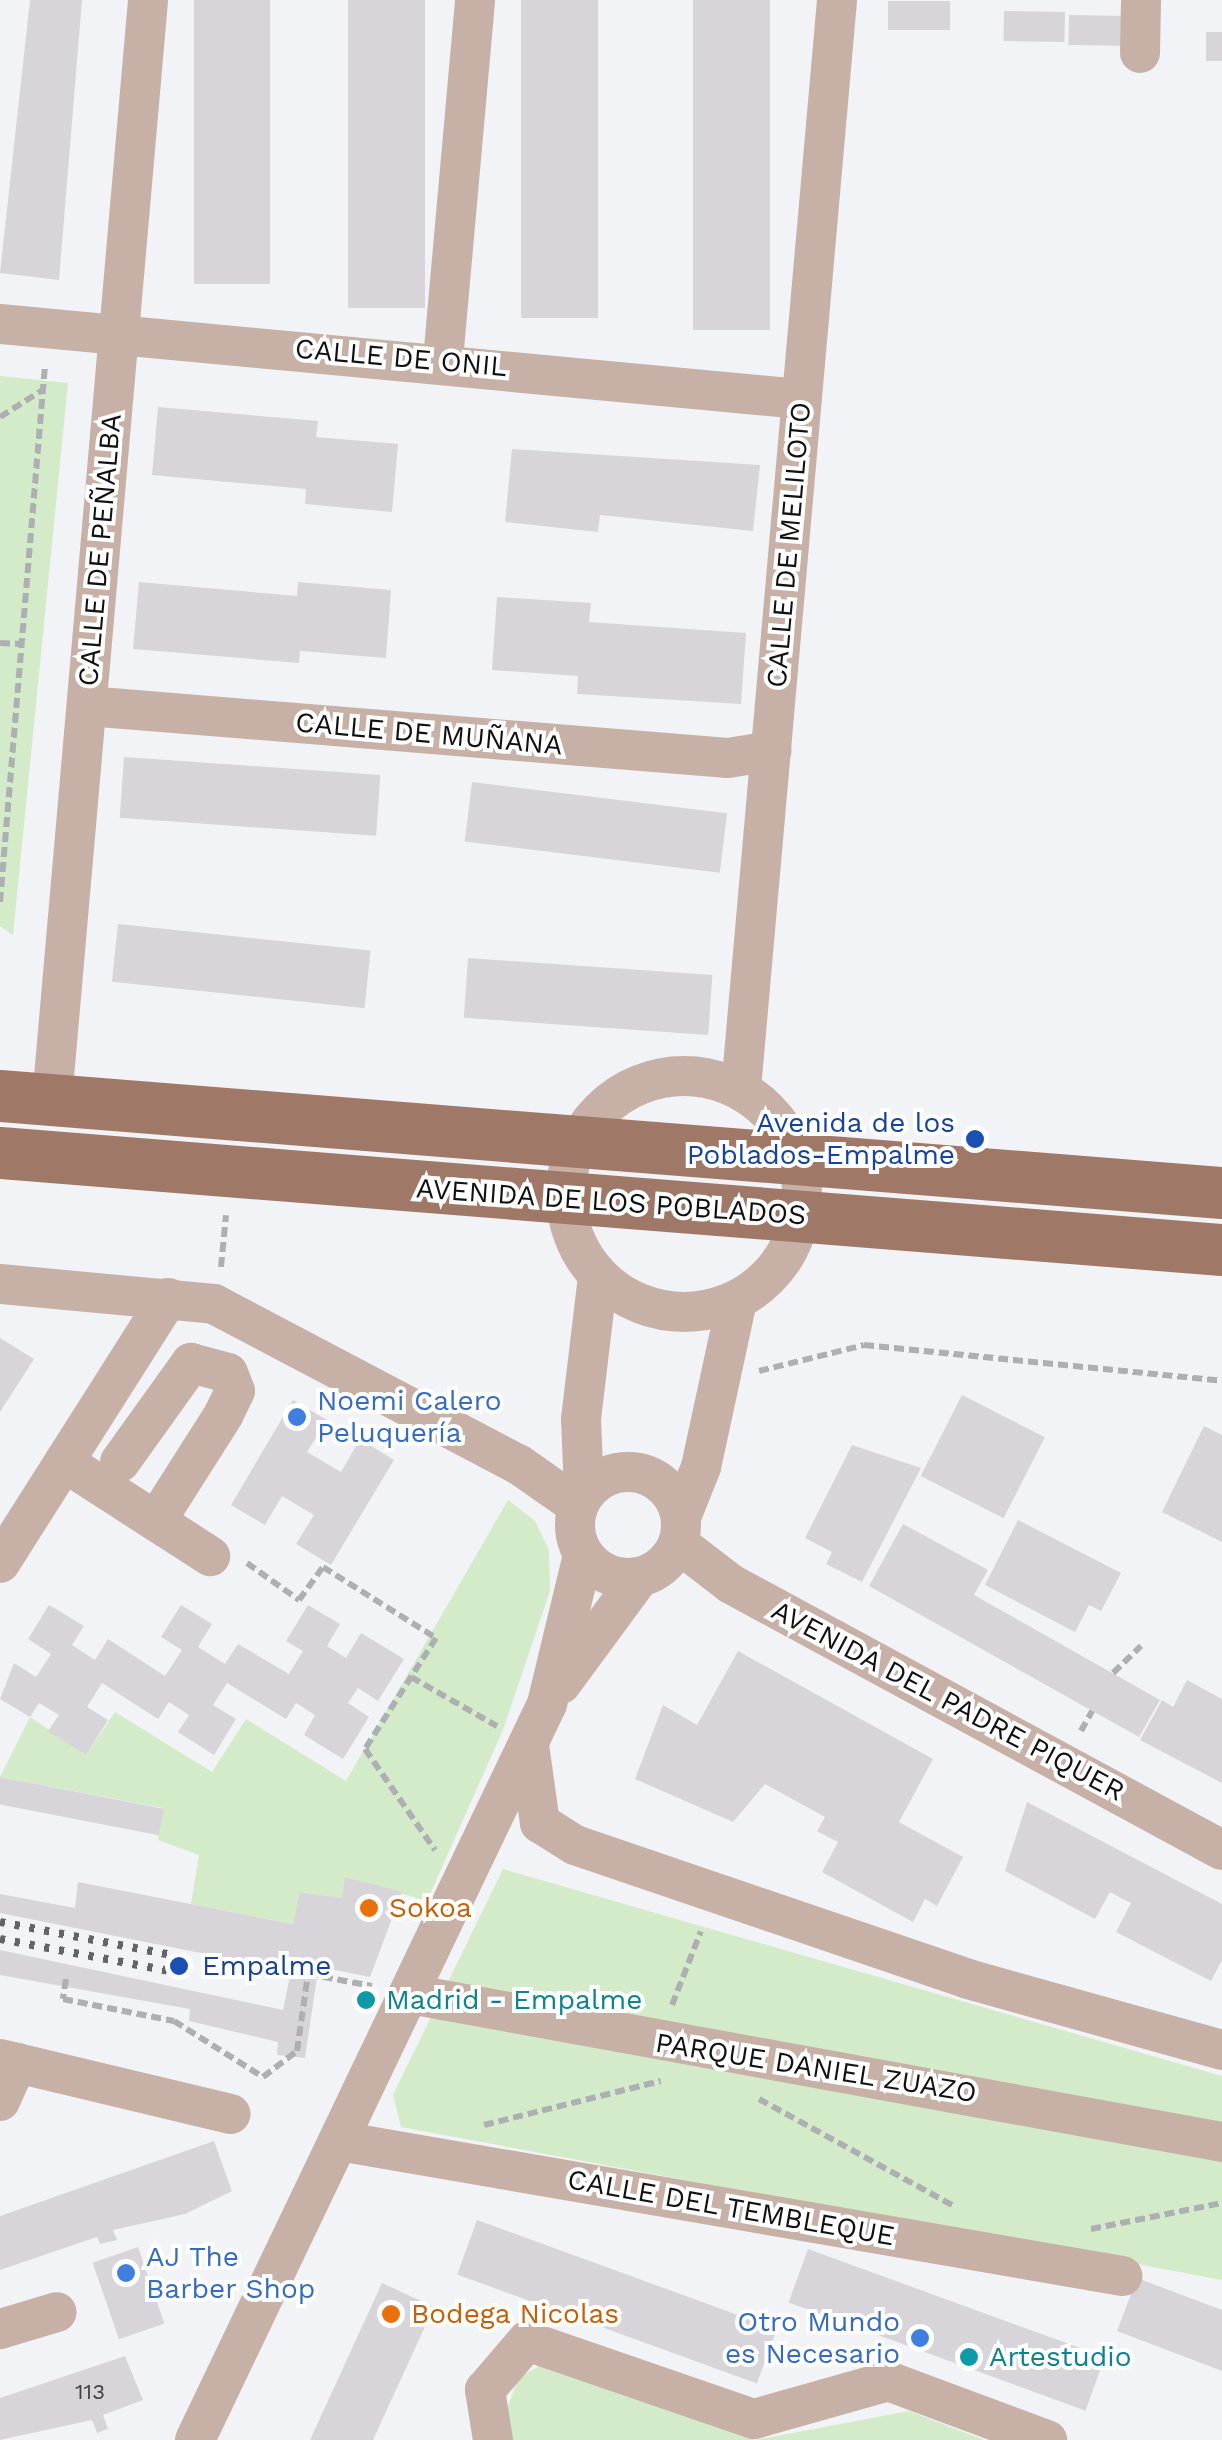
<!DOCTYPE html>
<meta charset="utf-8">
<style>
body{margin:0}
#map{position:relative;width:1222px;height:2440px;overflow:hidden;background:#f2f3f7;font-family:"Work Sans",sans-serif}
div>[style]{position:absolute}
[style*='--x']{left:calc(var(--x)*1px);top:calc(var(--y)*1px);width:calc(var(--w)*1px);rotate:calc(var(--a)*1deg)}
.green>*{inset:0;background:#d3ebc8}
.building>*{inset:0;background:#d7d5d9;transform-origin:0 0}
.path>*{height:6px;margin-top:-3px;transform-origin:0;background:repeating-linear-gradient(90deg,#aeafb2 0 10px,transparent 0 15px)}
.minor>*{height:40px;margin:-20px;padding:0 20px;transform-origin:20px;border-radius:20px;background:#c7b1a7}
.minor>.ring{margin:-20px;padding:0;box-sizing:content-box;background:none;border:40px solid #c7b1a7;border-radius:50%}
.major>*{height:52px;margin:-26px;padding:0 26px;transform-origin:26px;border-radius:26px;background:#a07867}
.rail>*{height:8px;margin-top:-4px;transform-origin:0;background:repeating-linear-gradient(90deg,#646466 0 5px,transparent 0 15px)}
.dots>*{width:28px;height:28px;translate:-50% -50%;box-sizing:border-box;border:5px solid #fff;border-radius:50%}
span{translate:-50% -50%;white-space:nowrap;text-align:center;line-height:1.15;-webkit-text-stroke:8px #fff;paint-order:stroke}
.number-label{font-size:22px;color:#424244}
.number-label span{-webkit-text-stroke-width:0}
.street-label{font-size:28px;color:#111112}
.transit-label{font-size:28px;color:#164399}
.right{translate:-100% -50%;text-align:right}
.left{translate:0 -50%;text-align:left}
.shop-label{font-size:28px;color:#366cbe}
.food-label{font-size:28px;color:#c56008}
.culture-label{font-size:28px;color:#0d838f}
</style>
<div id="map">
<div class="green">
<i style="clip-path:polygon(0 376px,68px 383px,13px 935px,0 926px)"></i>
<i style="clip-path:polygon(508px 1500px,535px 1521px,549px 1550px,550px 1591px,503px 1730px,427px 1901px,346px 1877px,342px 1898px,301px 1892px,293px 1924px,191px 1904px,199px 1855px,158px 1840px,163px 1808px,0 1777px,30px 1717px,86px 1755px,115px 1712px,212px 1772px,246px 1719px,346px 1781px)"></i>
<i style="clip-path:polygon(503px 1869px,1222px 2076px,1222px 2280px,401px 2127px,393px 2095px)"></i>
<i style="clip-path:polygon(553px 2359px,755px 2440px,909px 2411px,984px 2440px,513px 2440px,503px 2419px,519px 2377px)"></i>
</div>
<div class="building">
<i style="clip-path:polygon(30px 0,82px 0,59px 280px,0 273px)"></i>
<i style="left:194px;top:0;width:76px;height:284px"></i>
<i style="left:348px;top:0;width:77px;height:308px"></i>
<i style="left:521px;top:0;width:77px;height:318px"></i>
<i style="left:693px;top:0;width:77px;height:330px"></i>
<i style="left:888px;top:1px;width:62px;height:29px"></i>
<i style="left:1004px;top:11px;width:61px;height:30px;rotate:1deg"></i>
<i style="left:1069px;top:15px;width:61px;height:30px;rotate:1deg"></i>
<i style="left:1206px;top:32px;width:16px;height:29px"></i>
<i style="clip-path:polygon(158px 407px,318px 421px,316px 437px,398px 444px,392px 512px,305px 504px,306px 489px,152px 475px)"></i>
<i style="clip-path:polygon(512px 449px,760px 465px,753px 531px,600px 515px,598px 532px,505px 522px)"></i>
<i style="clip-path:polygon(139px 582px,297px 596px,298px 582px,391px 590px,386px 658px,300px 651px,299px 663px,133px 649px)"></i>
<i style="clip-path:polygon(497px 597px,591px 603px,589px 622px,746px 633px,741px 704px,577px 694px,578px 676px,492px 670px)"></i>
<i style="left:124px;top:757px;width:257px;height:61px;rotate:4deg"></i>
<i style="left:472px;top:782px;width:257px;height:60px;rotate:7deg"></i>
<i style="left:118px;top:924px;width:254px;height:58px;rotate:6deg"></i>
<i style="left:468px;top:958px;width:245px;height:60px;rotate:4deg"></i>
<i style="clip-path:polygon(0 1338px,34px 1359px,0 1412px)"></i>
<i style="left:962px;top:1395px;width:93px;height:91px;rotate:27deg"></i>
<i style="clip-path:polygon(293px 1400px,327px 1420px,307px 1452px,341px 1472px,360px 1439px,394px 1460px,331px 1565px,296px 1544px,314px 1515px,282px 1496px,265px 1525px,231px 1505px)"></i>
<i style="clip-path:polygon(1204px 1426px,1222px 1435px,1222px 1542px,1162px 1512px)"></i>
<i style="clip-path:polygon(852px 1445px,921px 1468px,862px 1582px,826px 1564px,832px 1552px,805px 1538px)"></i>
<i style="clip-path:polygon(1018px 1520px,1121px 1573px,1101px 1611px,1089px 1605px,1075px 1632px,985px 1585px)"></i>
<i style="clip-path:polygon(903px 1524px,988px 1570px,974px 1595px,1160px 1700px,1139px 1737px,869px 1586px)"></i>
<i style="clip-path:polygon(49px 1605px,84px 1626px,72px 1645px,95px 1660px,108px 1639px,165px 1676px,182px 1650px,161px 1637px,181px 1605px,212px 1624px,198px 1647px,225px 1664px,238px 1644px,289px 1674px,303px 1651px,286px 1641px,308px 1605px,340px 1624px,327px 1646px,346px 1658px,361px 1633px,404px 1659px,378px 1701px,358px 1688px,348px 1703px,369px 1717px,343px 1759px,304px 1735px,315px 1715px,296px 1703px,286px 1719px,227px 1683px,213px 1705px,236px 1719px,214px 1755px,178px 1732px,189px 1715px,169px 1702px,158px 1719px,102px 1683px,87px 1707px,108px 1720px,86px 1755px,48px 1731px,59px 1715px,39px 1703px,30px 1717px,0 1699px,14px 1663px,36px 1677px,51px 1654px,28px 1639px)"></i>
<i style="clip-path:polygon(738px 1651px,933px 1759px,899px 1822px,963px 1857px,937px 1906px,925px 1899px,913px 1922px,822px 1872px,838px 1842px,817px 1831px,825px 1817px,765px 1784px,733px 1822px,635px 1779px,663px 1705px,697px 1725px)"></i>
<i style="clip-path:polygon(1187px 1680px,1222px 1699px,1222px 1783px,1140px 1740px,1162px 1700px,1173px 1707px)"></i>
<i style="left:0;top:1777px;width:167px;height:27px;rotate:11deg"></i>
<i style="clip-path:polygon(1027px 1802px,1222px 1904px,1222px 1960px,1211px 1981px,1116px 1932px,1131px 1903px,1121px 1898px,1110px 1892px,1095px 1919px,1005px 1871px)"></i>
<i style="clip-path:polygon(345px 1877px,402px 1892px,370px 1977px,300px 1963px,318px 1970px,305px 2058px,277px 2055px,278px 2042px,189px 2021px,190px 2009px,0 1975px,0 1950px,283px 2010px,291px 1971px,0 1913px,0 1894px,75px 1908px,78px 1882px,293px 1924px,300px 1892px,342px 1898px)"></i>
<i style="clip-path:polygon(214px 2141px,232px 2191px,185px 2214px,113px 2230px,117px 2240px,100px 2244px,97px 2237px,0 2270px,0 2216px)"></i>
<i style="left:477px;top:2220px;width:319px;height:58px;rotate:20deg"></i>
<i style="left:138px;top:2247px;width:81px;height:48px;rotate:71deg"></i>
<i style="left:808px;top:2249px;width:316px;height:57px;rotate:20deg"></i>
<i style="clip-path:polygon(1137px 2278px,1222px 2310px,1222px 2371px,1117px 2331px)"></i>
<i style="clip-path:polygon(382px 2283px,434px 2307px,373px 2440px,310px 2440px)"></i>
<i style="clip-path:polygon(125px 2356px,143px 2400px,103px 2415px,108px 2429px,97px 2433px,92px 2420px,0 2440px,0 2398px)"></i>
</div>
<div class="path">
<i style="--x:0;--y:417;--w:49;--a:-32.4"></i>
<i style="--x:0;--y:643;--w:21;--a:3"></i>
<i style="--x:0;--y:902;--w:539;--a:-85.21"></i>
<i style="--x:221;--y:1267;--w:52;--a:-84.5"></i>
<i style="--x:759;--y:1371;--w:108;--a:-13.9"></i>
<i style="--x:864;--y:1345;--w:360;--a:5.7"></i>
<i style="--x:247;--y:1563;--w:64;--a:35.4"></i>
<i style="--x:299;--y:1600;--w:41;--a:-54"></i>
<i style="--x:323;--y:1567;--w:133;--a:32.1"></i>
<i style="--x:436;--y:1638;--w:132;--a:122.6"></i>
<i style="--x:365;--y:1749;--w:123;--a:55.3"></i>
<i style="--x:1113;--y:1673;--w:39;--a:-44"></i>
<i style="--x:411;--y:1677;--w:99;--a:29.7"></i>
<i style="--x:1081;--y:1731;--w:23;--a:-61"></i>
<i style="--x:66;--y:1979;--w:20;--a:99"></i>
<i style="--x:63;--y:1999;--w:113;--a:11.2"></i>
<i style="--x:174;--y:2021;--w:105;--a:32.2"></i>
<i style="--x:263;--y:2077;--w:43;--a:-37.4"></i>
<i style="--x:297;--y:2051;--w:78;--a:-81.9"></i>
<i style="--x:308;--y:1974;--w:65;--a:10.6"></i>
<i style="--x:672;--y:2005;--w:79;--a:-68.6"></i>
<i style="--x:759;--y:2099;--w:222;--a:28.8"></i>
<i style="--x:484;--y:2125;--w:182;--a:-14"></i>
<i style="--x:1091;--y:2229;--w:134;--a:-11.2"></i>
</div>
<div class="minor">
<i style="--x:1140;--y:53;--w:53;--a:-88.9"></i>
<i style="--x:0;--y:324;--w:805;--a:5.35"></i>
<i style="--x:443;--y:360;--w:361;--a:-84.9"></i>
<i style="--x:87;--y:706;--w:643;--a:4.64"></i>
<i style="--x:728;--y:758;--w:44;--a:-9.2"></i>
<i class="ring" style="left:566px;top:1076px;width:196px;height:196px"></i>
<i style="--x:741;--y:1089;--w:1093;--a:-84.96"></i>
<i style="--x:52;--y:1100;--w:1104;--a:-85.01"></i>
<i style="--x:0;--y:1284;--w:215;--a:5.3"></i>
<i style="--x:214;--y:1304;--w:344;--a:27.8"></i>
<i style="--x:518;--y:1464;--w:73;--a:35"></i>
<i style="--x:64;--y:1462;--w:174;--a:32.8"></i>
<i style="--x:120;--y:1462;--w:122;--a:-54.4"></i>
<i style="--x:191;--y:1363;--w:38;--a:15"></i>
<i style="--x:228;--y:1373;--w:19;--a:69"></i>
<i style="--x:235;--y:1391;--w:25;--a:116"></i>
<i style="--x:224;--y:1414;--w:127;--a:122.4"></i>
<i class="ring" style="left:575px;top:1472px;width:66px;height:66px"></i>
<i style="--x:584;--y:1493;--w:74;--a:-92.3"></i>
<i style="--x:581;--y:1419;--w:143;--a:-83.2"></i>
<i style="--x:681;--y:1517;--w:54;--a:-68.2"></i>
<i style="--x:701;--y:1467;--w:170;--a:-77.8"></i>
<i style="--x:679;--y:1544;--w:66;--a:37.6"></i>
<i style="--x:731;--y:1584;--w:558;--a:28.45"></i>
<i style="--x:0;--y:1563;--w:314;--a:-57.6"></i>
<i style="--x:561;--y:1684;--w:132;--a:-53.7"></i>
<i style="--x:529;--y:1745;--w:79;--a:82"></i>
<i style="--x:540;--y:1823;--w:41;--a:32.2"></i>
<i style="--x:575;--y:1845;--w:415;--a:18.8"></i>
<i style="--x:968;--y:1979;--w:264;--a:15.6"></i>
<i style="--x:410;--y:1994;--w:825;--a:10.33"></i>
<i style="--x:0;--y:2059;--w:237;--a:13.4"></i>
<i style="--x:0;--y:2101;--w:42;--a:-65.9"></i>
<i style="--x:339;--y:2141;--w:795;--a:9.78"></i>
<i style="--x:0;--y:2329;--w:59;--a:-16.6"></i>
<i style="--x:195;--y:2440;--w:816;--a:-64.44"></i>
<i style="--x:547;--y:1704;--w:153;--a:-76.4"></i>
<i style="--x:493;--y:2440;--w:51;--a:-99.1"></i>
<i style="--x:485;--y:2390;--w:65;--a:-49.4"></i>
<i style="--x:527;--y:2341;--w:240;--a:19"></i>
<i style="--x:754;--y:2419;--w:139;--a:-15.8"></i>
<i style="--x:888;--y:2381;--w:170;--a:20.4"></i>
</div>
<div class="major">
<i style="--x:0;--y:1096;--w:1226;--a:4.54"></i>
<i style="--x:0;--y:1153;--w:1226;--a:4.54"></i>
</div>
<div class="rail">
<i style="--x:0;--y:1922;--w:184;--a:10.9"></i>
<i style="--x:0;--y:1939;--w:178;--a:10.7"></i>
</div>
<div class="dots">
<i style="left:975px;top:1139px;background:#1a4fb4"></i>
<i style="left:297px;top:1417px;background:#3f7fe0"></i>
<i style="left:369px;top:1908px;background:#e8710a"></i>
<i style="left:179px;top:1966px;background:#1a4fb4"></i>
<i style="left:366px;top:2000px;background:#0f9aa8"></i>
<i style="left:126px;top:2273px;background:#3f7fe0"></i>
<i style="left:391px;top:2314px;background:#e8710a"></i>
<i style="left:920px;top:2338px;background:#3f7fe0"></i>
<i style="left:969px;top:2357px;background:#0f9aa8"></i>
</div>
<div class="number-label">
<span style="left:90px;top:2392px">113</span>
</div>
<div class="street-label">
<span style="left:401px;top:358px;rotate:5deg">CALLE DE ONIL</span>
<span style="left:789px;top:545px;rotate:-85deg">CALLE DE MELILOTO</span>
<span style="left:100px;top:550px;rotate:-85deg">CALLE DE PEÑALBA</span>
<span style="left:429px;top:734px;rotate:5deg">CALLE DE MUÑANA</span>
<span style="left:611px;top:1202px;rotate:4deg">AVENIDA DE LOS POBLADOS</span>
<span style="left:948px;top:1701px;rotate:28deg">AVENIDA DEL PADRE PIQUER</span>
<span style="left:816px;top:2068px;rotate:9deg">PARQUE DANIEL ZUAZO</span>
<span style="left:731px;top:2208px;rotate:10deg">CALLE DEL TEMBLEQUE</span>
</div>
<div class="transit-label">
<span class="right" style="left:955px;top:1139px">Avenida de los<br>Poblados-Empalme</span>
<span class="left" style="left:202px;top:1966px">Empalme</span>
</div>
<div class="shop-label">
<span class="left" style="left:317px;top:1417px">Noemi Calero<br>Peluquería</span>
<span class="left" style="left:146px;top:2273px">AJ The<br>Barber Shop</span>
<span class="right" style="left:900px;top:2338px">Otro Mundo<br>es Necesario</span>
</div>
<div class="food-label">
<span class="left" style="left:389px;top:1908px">Sokoa</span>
<span class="left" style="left:411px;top:2314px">Bodega Nicolas</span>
</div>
<div class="culture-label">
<span class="left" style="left:386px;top:2000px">Madrid - Empalme</span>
<span class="left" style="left:989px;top:2357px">Artestudio</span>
</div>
</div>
